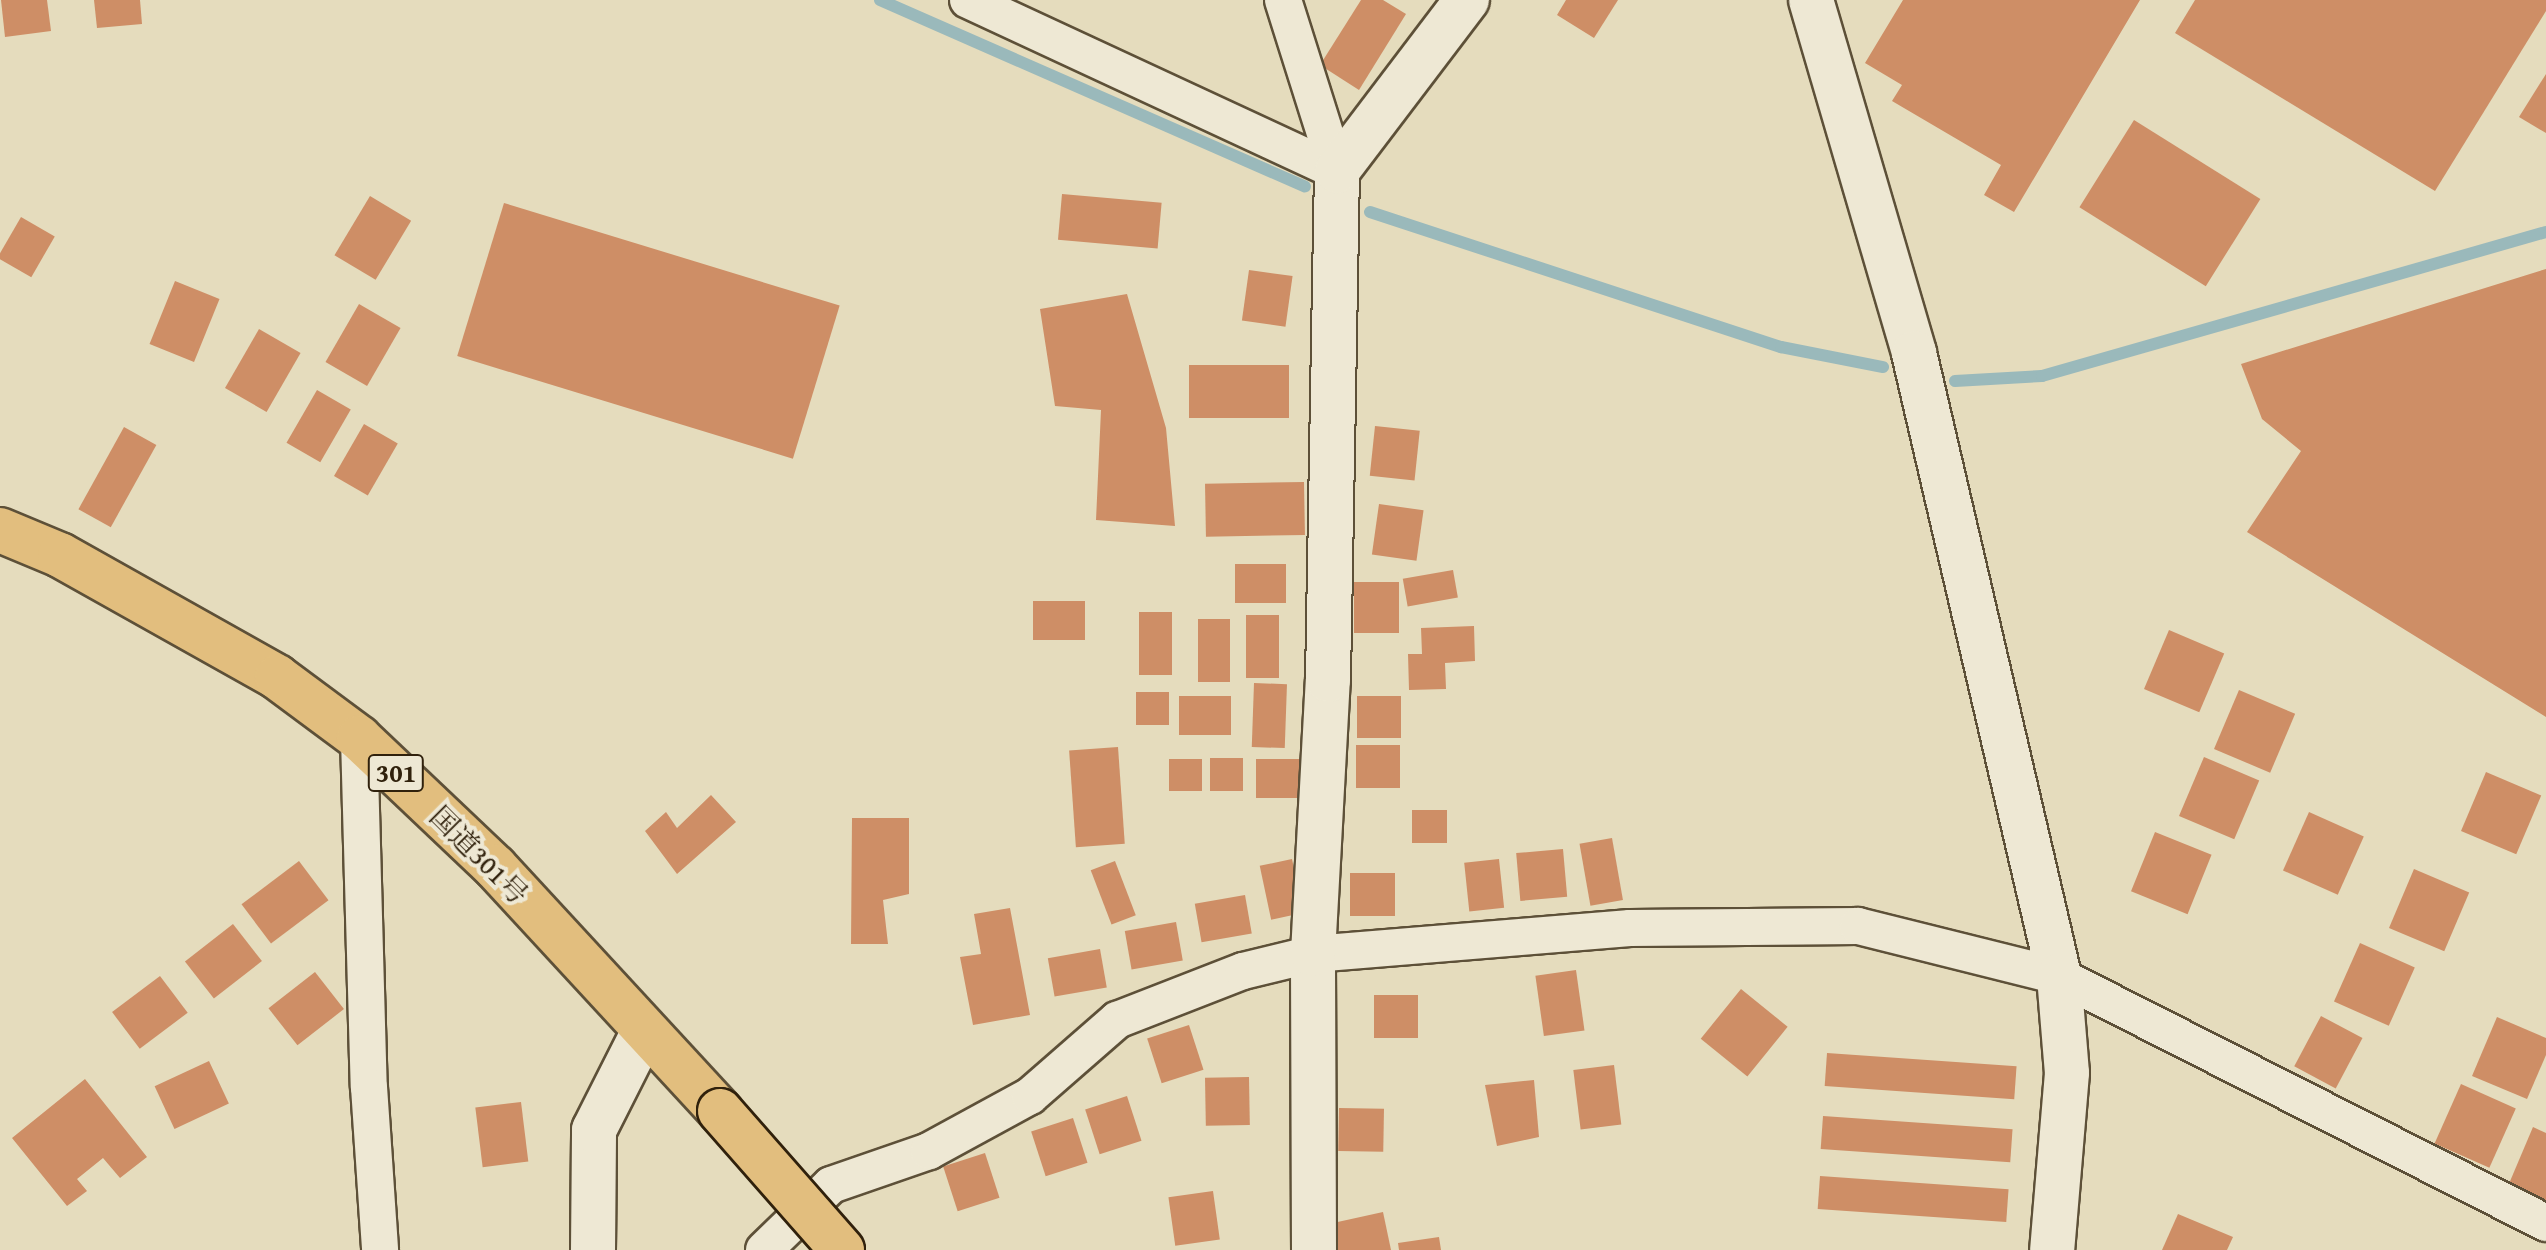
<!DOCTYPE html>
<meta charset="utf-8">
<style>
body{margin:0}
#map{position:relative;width:2546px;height:1250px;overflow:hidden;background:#e5dcbd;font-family:"Gentium Book Plus","Noto Serif JP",serif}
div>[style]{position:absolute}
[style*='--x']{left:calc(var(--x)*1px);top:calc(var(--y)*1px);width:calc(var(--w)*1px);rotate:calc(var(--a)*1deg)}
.stream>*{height:12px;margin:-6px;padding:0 6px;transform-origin:6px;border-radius:6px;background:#9ab9bb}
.building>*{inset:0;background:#ce8e66;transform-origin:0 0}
.roads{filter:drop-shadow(2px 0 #5d5038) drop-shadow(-2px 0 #5d5038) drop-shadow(0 2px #5d5038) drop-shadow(0 -2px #5d5038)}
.minor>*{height:36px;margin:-18px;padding:0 18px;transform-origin:18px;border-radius:18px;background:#eee8d4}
.tertiary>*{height:44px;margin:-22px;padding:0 22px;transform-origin:22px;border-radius:22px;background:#eee8d4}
.secondary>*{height:44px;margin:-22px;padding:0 22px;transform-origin:22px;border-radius:22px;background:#eee8d4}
.trunk>*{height:44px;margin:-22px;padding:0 22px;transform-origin:22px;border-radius:22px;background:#e2be7e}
.bridges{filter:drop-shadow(2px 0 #30210c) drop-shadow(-2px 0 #30210c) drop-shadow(0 2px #30210c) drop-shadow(0 -2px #30210c)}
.trunk-bridge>*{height:44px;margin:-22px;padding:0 22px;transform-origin:22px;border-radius:22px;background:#e2be7e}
span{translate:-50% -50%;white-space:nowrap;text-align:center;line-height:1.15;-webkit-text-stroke:8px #eee8d4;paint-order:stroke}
.shield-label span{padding:2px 6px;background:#eee8d4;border:2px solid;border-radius:6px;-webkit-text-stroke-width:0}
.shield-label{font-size:26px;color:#30210c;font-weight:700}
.street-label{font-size:28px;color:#30210c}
</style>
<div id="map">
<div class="stream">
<i style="--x:880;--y:0;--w:464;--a:23.7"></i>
<i style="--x:1370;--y:212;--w:433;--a:18.2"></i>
<i style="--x:1781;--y:347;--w:104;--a:11.1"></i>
<i style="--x:1955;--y:381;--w:87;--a:-3.3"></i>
<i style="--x:2042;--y:376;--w:524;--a:-15.95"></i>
</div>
<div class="building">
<i style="clip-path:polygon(1px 0,47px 0,51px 31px,5px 37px)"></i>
<i style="clip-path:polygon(94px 0,140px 0,142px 24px,97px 28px)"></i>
<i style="clip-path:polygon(1361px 0,1383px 0,1406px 14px,1359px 90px,1320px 65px)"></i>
<i style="clip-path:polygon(1566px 0,1618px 0,1594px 38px,1557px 15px)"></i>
<i style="clip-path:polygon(1903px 0,2140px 0,2014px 212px,1984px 195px,2001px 165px,1892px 101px,1902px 85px,1865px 63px)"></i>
<i style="clip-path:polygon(2195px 0,2546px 0,2546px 11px,2435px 191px,2175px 33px)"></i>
<i style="clip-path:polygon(2546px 74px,2546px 133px,2519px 117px)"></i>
<i style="left:2134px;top:120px;width:149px;height:103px;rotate:32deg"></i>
<i style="left:1062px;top:194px;width:100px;height:46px;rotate:5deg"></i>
<i style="left:370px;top:196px;width:48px;height:69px;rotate:31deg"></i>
<i style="left:504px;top:203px;width:351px;height:160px;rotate:17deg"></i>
<i style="left:21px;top:217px;width:39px;height:47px;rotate:30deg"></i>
<i style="clip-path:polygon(2546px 269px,2546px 717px,2247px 532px,2301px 451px,2262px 419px,2241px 364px)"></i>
<i style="left:1249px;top:270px;width:44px;height:51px;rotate:8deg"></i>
<i style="left:175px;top:281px;width:48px;height:68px;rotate:22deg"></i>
<i style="clip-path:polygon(1127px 294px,1166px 428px,1175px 526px,1096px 520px,1101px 410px,1055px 406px,1040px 309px)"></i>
<i style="left:359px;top:304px;width:48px;height:67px;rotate:30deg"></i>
<i style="left:259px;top:329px;width:48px;height:68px;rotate:30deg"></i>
<i style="left:1289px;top:365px;width:53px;height:100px;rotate:90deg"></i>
<i style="left:317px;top:390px;width:39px;height:61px;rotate:30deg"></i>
<i style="left:364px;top:424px;width:39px;height:60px;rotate:30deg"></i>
<i style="left:1375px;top:426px;width:45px;height:50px;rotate:6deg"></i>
<i style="left:124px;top:427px;width:37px;height:94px;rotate:29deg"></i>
<i style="left:1304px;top:482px;width:53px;height:99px;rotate:89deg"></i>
<i style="left:1379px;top:504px;width:45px;height:51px;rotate:8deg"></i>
<i style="left:1235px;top:564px;width:51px;height:39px"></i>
<i style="left:1453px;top:570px;width:28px;height:51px;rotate:80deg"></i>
<i style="left:1399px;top:582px;width:51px;height:45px;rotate:90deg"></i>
<i style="left:1033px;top:601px;width:52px;height:39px"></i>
<i style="left:1139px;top:612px;width:33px;height:63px"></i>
<i style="left:1246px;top:615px;width:33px;height:63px"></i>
<i style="left:1198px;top:619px;width:32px;height:63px"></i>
<i style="clip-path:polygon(1474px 626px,1475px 661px,1445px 663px,1446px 689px,1409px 690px,1408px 654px,1422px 654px,1421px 628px)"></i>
<i style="left:2169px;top:630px;width:60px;height:64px;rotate:23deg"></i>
<i style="left:1254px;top:683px;width:33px;height:64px;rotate:2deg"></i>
<i style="left:2239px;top:690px;width:61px;height:64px;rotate:23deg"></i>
<i style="left:1136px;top:692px;width:33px;height:33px"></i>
<i style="left:1179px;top:696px;width:52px;height:39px"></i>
<i style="left:1357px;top:696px;width:44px;height:42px"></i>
<i style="left:1356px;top:745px;width:44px;height:43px"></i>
<i style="left:1118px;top:747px;width:97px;height:49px;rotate:86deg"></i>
<i style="left:2204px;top:757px;width:60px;height:64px;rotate:23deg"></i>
<i style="left:1243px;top:758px;width:33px;height:33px;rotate:90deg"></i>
<i style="left:1169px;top:759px;width:33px;height:32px"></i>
<i style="left:1256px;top:759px;width:52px;height:39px"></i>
<i style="left:2486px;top:772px;width:60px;height:64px;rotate:23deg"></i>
<i style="clip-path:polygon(711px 795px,736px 822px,677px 874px,645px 831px,666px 812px,677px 828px)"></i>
<i style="left:1412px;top:810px;width:35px;height:33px"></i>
<i style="left:2309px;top:812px;width:60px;height:64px;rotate:24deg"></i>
<i style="clip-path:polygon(852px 818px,909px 818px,909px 894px,883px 900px,888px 944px,851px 944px)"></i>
<i style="left:2155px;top:832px;width:61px;height:64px;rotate:22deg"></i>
<i style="left:1612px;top:838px;width:63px;height:33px;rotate:80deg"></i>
<i style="left:1563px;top:849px;width:48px;height:47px;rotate:85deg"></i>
<i style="left:1292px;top:859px;width:55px;height:33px;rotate:78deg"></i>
<i style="left:1499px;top:859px;width:49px;height:35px;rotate:84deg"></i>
<i style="left:299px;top:861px;width:49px;height:72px;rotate:53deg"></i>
<i style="left:1115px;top:861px;width:58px;height:26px;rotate:69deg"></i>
<i style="left:2414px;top:869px;width:60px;height:64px;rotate:23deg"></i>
<i style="left:1350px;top:873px;width:45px;height:43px"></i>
<i style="left:1245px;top:895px;width:39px;height:51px;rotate:80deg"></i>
<i style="clip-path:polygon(1010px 908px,1030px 1015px,973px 1025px,960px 957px,981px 954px,974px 914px)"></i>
<i style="left:1176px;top:922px;width:39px;height:52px;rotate:80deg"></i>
<i style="left:233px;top:924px;width:47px;height:61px;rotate:52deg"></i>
<i style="left:2360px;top:943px;width:60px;height:64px;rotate:24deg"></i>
<i style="left:1100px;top:949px;width:39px;height:53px;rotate:80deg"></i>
<i style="left:1576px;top:970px;width:61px;height:41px;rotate:82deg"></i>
<i style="left:315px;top:972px;width:47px;height:59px;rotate:52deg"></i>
<i style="left:160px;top:976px;width:46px;height:60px;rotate:53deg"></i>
<i style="left:1741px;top:989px;width:60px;height:64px;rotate:39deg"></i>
<i style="left:1374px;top:995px;width:44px;height:43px"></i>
<i style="left:2321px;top:1016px;width:47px;height:57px;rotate:28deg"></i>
<i style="clip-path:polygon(2497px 1017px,2546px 1038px,2546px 1055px,2527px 1099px,2472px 1076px)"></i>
<i style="left:1189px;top:1025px;width:47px;height:44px;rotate:72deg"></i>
<i style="left:1827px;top:1053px;width:190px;height:33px;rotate:4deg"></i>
<i style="left:209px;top:1061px;width:47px;height:60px;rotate:65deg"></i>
<i style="left:1614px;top:1065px;width:60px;height:41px;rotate:83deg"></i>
<i style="left:1249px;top:1077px;width:48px;height:44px;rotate:89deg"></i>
<i style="clip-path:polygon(85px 1079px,147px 1157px,120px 1178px,103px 1158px,77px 1179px,87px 1191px,67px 1206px,12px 1138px)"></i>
<i style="clip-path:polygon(1534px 1080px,1539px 1137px,1497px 1146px,1485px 1085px)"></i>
<i style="left:2461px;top:1084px;width:60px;height:65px;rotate:24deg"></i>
<i style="left:1127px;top:1096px;width:47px;height:44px;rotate:72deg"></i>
<i style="left:521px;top:1102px;width:60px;height:46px;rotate:83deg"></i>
<i style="left:1339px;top:1108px;width:45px;height:43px;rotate:1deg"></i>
<i style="left:1823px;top:1116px;width:190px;height:33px;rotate:4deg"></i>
<i style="left:1073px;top:1118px;width:47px;height:44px;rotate:72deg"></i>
<i style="clip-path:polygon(2533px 1127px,2546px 1133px,2546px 1202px,2508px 1186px)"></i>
<i style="left:985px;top:1153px;width:47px;height:44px;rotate:72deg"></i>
<i style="left:1820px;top:1176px;width:189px;height:33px;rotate:4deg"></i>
<i style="left:1213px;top:1191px;width:49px;height:45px;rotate:82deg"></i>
<i style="clip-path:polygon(1383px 1212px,1391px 1250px,1329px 1250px,1324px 1225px)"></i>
<i style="clip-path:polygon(2178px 1214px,2233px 1237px,2227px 1250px,2162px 1250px)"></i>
<i style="clip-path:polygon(1439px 1237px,1441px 1250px,1399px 1250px,1398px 1243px)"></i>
</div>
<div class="roads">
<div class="minor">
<i style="--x:968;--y:0;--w:407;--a:24.9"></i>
<i style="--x:1283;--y:0;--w:179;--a:72.5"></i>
<i style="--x:359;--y:738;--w:349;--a:88.4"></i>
<i style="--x:369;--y:1087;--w:163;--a:86.1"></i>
<i style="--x:764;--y:1250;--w:93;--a:-44.1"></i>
<i style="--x:831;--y:1185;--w:104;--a:-19.1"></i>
<i style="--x:929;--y:1151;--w:115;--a:-28.6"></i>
<i style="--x:1030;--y:1096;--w:116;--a:-41.1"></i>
<i style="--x:1117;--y:1020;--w:135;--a:-21.3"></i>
<i style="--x:1243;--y:971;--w:72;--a:-13.7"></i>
<i style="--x:1313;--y:954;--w:318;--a:-4.7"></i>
<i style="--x:1630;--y:928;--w:228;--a:-0.5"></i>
<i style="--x:1858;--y:926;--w:207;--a:14"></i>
<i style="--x:2059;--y:976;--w:546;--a:26.89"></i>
</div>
<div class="tertiary">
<i style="--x:1811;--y:0;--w:368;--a:73.7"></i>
<i style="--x:1914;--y:353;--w:640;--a:76.9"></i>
<i style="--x:2059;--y:976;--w:97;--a:85.3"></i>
<i style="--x:2067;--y:1073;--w:178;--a:94.8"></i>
<i style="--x:1314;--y:1250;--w:296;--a:-90.2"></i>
<i style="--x:1313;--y:954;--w:274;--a:-86.9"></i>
<i style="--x:1328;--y:680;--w:509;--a:-88.99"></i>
<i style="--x:1337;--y:171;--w:215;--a:-52.8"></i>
</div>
<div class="secondary">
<i style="--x:593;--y:1250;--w:120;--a:-89.5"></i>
<i style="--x:594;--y:1130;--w:109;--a:-63.2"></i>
</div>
<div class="trunk">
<i style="--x:0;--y:530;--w:65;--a:22.6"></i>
<i style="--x:60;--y:555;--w:249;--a:29.3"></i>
<i style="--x:277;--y:677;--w:102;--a:36.6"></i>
<i style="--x:359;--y:738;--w:187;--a:43.5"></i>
<i style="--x:495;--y:867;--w:332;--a:47.3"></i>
</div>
</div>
<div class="bridges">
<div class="trunk-bridge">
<i style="--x:720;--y:1111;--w:185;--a:48.7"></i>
</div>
</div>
<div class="shield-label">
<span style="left:396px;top:773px">301</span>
</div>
<div class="street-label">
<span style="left:479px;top:855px;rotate:45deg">国道301号</span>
</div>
</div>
